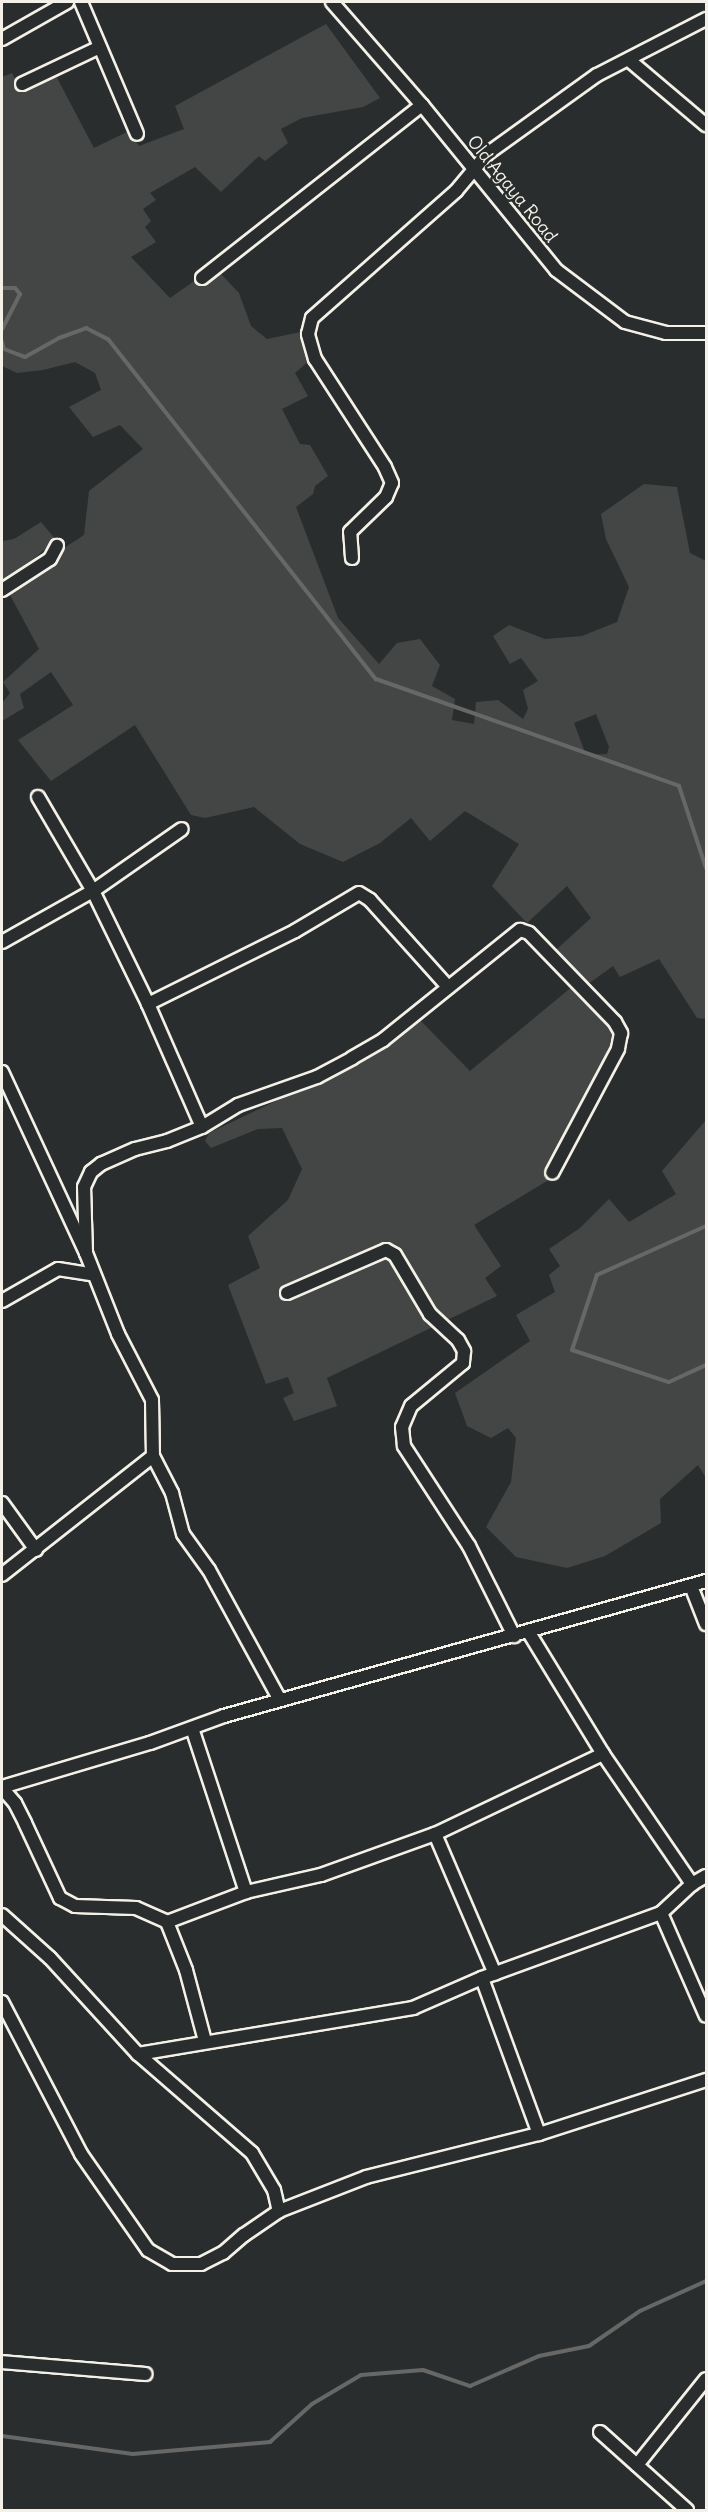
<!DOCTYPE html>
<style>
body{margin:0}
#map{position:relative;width:708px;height:2512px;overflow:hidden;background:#2a2d2e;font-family:Delius,sans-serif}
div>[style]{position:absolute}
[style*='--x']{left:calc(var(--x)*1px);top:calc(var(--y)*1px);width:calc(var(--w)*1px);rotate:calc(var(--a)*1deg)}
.green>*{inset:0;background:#444645}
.stream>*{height:4px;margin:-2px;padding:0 2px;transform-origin:2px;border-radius:2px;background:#676866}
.roads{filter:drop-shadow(2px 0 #f4f1e8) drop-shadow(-2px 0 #f4f1e8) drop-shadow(0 2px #f4f1e8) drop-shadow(0 -2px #f4f1e8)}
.street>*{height:12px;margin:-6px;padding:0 6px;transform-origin:6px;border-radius:6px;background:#2a2d2e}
span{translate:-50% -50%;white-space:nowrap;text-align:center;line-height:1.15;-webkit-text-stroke:5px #2a2d2e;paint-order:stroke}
.street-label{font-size:18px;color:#f4f1e8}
.frame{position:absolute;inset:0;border:3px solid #f4f1e8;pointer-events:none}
</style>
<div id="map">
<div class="green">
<i style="clip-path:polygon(evenodd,326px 24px,380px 98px,363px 107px,302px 118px,281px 129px,288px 143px,265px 161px,259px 156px,221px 192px,195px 167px,150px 193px,156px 200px,143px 209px,151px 221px,145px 227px,156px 242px,131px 257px,170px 298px,200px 277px,220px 273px,239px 293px,251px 326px,267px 339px,301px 332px,310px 360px,295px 373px,308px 396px,282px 409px,300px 444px,310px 445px,328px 476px,315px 486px,313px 494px,296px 507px,338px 618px,379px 664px,397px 643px,420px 639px,440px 665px,432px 686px,455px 699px,452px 720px,474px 724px,476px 702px,498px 700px,523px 719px,528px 709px,523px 690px,538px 681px,521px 658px,510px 664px,493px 636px,509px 625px,545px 639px,582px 636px,617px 622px,629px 587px,606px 539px,601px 514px,644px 484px,677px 487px,690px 553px,706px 561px,706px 1019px,697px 1018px,659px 959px,620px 977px,613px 966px,591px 982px,583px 983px,557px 949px,591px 918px,567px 886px,527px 923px,492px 886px,519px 844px,465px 811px,430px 841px,411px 818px,380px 843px,343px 862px,300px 844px,254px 807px,205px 818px,191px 815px,135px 725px,51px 781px,18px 740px,73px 705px,51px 672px,20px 694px,24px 708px,2px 721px,2px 703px,10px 693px,3px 682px,39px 649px,10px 595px,64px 548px,84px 535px,89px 491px,143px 449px,120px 425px,93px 437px,69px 407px,101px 390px,95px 373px,75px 362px,43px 370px,17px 373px,2px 366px,2px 77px,12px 73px,20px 88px,55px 74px,94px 148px,129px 131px,139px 146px,184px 129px,175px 106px,326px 24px,596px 714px,609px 747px,607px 754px,586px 755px,574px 723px,596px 714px)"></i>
<i style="clip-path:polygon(41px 522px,56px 540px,2px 585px,2px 541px,14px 539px)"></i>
<i style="clip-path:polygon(573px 986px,614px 1030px,615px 1046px,547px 1181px,474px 1225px,501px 1266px,485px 1278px,497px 1296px,327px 1378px,337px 1406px,294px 1421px,283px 1398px,294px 1393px,288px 1377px,266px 1384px,228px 1285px,260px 1268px,248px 1236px,288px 1200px,302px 1169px,282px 1128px,258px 1129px,211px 1148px,205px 1141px,209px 1133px,345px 1068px,420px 1020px,470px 1071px)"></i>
<i style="clip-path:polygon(706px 1120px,706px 1478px,698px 1465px,660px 1499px,661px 1523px,605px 1556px,567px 1568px,516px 1557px,486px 1527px,511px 1482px,516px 1438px,508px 1428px,491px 1438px,467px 1426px,455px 1393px,530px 1341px,516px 1315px,555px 1292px,549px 1275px,560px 1266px,549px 1249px,580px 1228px,609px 1199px,629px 1222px,676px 1194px,662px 1171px)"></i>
</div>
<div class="stream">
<i style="--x:2;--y:288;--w:13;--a:0"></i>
<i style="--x:15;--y:288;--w:8;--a:50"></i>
<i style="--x:20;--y:294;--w:39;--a:117"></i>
<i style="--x:2;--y:342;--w:7;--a:74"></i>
<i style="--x:4;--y:349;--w:22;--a:21"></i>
<i style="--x:25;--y:357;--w:39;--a:-29"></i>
<i style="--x:59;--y:338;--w:29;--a:-20"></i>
<i style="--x:86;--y:328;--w:25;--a:27"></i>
<i style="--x:108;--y:339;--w:433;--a:51.8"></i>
<i style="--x:376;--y:679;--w:321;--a:19.4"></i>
<i style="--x:679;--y:786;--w:86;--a:71.8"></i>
<i style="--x:706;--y:1226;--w:120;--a:155.8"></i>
<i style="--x:597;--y:1275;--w:79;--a:108.4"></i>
<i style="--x:572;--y:1350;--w:102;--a:18.3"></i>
<i style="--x:669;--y:1382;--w:41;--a:-24.7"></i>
<i style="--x:2;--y:2436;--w:132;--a:7.8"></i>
<i style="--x:133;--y:2454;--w:138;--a:-5"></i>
<i style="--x:270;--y:2442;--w:57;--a:-42.1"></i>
<i style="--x:312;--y:2404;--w:57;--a:-30.6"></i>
<i style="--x:361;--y:2375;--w:62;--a:-4.6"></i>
<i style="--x:423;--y:2370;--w:50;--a:18.8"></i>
<i style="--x:470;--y:2386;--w:75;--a:-23.5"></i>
<i style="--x:539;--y:2356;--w:51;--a:-11.3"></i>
<i style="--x:589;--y:2346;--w:62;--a:-34.5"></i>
<i style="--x:640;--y:2311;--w:72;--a:-24.4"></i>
</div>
<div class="roads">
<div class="street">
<i style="--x:81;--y:2;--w:143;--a:67"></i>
<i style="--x:332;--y:2;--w:137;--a:48.9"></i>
<i style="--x:422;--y:105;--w:213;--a:50.9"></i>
<i style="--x:556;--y:270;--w:86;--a:37"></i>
<i style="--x:625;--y:322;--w:42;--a:15"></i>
<i style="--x:666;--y:333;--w:40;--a:0"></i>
<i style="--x:2;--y:39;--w:75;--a:-29.6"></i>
<i style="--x:629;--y:60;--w:101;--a:40.2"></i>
<i style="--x:22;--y:84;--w:86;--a:-25.4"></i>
<i style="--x:202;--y:278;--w:280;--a:-38.2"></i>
<i style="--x:352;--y:558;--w:26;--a:-94"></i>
<i style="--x:350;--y:532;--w:50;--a:-44.2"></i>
<i style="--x:386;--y:497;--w:15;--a:-67"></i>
<i style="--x:392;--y:483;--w:17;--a:-114"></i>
<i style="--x:385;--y:467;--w:129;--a:-122.9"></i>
<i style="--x:315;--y:359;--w:26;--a:-106"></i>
<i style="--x:308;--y:334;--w:16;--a:-76"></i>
<i style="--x:312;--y:318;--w:192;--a:-41.4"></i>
<i style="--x:456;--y:191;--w:48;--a:-50"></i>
<i style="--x:487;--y:154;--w:135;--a:-35.7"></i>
<i style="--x:597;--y:75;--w:123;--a:-27.2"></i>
<i style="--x:2;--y:590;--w:57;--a:-32.9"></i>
<i style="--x:50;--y:559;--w:15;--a:-62"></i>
<i style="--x:38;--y:797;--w:109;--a:59.7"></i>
<i style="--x:93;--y:891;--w:126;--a:64"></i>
<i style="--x:148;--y:1004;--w:134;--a:66.3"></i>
<i style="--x:2;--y:942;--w:104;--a:-29.3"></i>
<i style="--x:93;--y:891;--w:108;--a:-34.9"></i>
<i style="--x:148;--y:1004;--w:164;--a:-26.4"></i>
<i style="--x:295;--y:931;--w:74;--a:-30.7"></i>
<i style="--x:359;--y:893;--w:13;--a:32"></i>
<i style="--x:370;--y:900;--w:117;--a:48.1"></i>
<i style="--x:2;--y:1072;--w:200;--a:65.1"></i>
<i style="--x:86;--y:1253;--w:87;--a:68.4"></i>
<i style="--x:118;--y:1334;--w:74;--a:62.7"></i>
<i style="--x:152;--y:1400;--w:56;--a:89"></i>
<i style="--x:153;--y:1456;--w:192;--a:141.8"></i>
<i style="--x:86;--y:1253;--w:66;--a:-91.7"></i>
<i style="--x:84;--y:1187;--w:17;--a:-65"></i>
<i style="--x:91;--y:1172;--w:13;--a:-39"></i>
<i style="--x:101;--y:1164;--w:37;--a:-24"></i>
<i style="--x:135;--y:1149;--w:33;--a:-14"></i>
<i style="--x:167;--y:1141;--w:38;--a:-22"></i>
<i style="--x:202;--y:1127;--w:42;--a:-31.4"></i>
<i style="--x:238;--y:1105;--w:84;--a:-19.5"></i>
<i style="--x:317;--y:1077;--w:40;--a:-28"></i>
<i style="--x:352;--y:1058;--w:36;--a:-30"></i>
<i style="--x:383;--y:1040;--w:176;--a:-38.8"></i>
<i style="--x:520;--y:930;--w:9;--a:18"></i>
<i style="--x:529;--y:933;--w:124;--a:46"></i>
<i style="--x:615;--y:1022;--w:13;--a:61"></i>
<i style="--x:621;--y:1033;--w:16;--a:101"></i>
<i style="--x:618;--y:1049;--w:140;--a:118"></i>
<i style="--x:287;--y:1293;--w:108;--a:-23.5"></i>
<i style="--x:386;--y:1250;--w:10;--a:29"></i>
<i style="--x:395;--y:1255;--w:69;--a:59.3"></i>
<i style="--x:430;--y:1314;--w:38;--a:43"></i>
<i style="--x:458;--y:1340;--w:13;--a:61"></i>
<i style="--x:464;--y:1351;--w:12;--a:95"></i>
<i style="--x:463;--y:1363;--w:67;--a:140.4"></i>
<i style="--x:411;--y:1406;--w:23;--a:113"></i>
<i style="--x:402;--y:1427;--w:19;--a:84"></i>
<i style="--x:404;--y:1446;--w:119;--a:57"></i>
<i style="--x:469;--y:1546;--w:101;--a:63.4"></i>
<i style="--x:2;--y:1301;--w:64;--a:-29.7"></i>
<i style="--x:58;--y:1269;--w:36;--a:9"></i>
<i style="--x:153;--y:1456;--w:42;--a:62.8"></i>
<i style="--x:172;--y:1493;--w:42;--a:75"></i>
<i style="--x:183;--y:1534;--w:44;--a:54.2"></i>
<i style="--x:209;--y:1570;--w:148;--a:61.4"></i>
<i style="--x:2;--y:1503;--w:58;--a:54.1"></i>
<i style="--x:691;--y:1586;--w:41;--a:68.5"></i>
<i style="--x:528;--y:1631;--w:144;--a:58.6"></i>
<i style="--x:603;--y:1754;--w:158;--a:55.6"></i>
<i style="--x:192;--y:1728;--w:173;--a:71.8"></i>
<i style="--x:2;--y:1787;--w:154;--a:-16.6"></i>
<i style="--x:150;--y:1743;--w:79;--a:-20"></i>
<i style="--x:224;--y:1716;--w:501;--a:-15.65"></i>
<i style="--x:2;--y:1788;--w:20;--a:49"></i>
<i style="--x:15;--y:1803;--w:22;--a:63"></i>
<i style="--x:25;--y:1823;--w:83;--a:65"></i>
<i style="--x:60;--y:1898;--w:17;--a:28"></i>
<i style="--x:75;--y:1906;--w:61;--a:1.9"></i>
<i style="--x:136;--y:1908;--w:34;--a:24"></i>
<i style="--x:435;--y:1834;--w:152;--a:66.8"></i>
<i style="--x:661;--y:1913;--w:112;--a:66.4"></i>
<i style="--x:2;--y:1915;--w:64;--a:41.9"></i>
<i style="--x:50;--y:1958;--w:130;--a:47.5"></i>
<i style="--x:138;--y:2054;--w:151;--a:41"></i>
<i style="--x:252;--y:2153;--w:43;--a:59.3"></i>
<i style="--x:274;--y:2190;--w:22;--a:77"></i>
<i style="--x:2;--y:2002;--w:171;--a:62.5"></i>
<i style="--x:81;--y:2154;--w:117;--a:55.1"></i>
<i style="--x:148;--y:2250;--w:28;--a:30"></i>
<i style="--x:172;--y:2264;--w:29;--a:0"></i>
<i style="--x:201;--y:2264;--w:25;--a:-27"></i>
<i style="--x:223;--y:2253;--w:28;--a:-41"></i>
<i style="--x:244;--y:2235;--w:42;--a:-34.4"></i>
<i style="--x:279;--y:2211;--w:93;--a:-21.3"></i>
<i style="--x:366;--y:2177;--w:178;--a:-14"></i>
<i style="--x:539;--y:2134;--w:166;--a:-110.1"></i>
<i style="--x:205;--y:2041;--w:73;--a:-105"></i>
<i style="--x:186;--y:1970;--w:52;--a:-111.6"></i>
<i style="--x:167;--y:1922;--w:85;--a:-20.8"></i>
<i style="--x:246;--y:1892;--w:77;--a:-12.8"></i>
<i style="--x:321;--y:1875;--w:121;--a:-19.8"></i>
<i style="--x:435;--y:1834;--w:186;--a:-25.5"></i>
<i style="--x:138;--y:2054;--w:279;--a:-9.5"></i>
<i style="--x:413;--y:2008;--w:75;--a:-23.5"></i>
<i style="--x:482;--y:1978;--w:190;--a:-20"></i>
<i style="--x:661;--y:1913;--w:42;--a:-43.1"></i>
<i style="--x:692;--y:1884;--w:16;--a:-30"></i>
<i style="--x:539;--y:2134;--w:176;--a:-17.9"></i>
<i style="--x:2;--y:2362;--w:144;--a:4.8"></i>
<i style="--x:600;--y:2432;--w:117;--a:41.9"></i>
<i style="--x:637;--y:2465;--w:110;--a:-51.3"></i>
</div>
</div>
<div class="street-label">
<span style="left:512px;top:189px;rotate:51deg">Old Agaya Road</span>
</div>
<div class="frame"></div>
</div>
